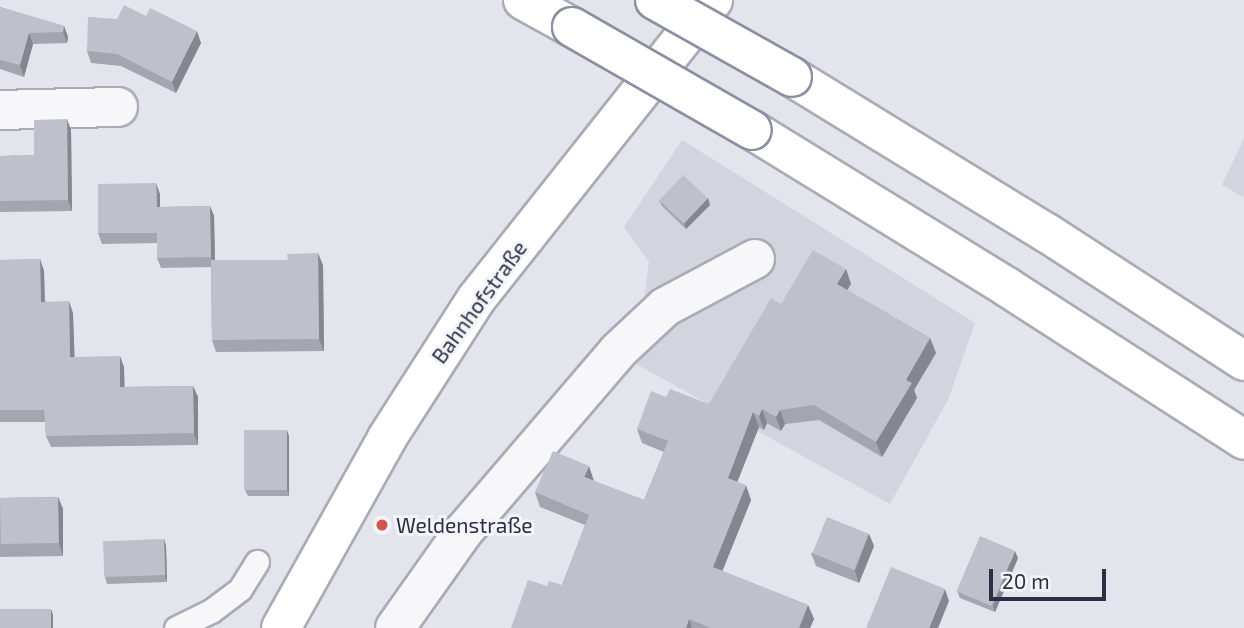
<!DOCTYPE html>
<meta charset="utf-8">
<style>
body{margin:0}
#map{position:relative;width:1244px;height:628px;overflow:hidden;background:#e4e5ec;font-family:"Exo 2",sans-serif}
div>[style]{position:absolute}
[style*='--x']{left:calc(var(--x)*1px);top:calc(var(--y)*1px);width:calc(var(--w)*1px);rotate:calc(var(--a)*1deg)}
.built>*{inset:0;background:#d2d4de}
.roads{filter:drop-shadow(2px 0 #a9abb6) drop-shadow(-2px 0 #a9abb6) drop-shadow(0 2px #a9abb6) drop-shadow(0 -2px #a9abb6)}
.lane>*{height:23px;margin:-11.5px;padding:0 11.5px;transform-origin:11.5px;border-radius:11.5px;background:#f7f7fa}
.street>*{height:38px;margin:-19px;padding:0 19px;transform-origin:19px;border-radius:19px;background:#f7f7fa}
.secondary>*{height:38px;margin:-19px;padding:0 19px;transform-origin:19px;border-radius:19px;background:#fff}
.highway>*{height:38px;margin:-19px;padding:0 19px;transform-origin:19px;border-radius:19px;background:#fff}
.bridges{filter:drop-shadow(2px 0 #8b8fa2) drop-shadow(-2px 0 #8b8fa2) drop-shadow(0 2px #8b8fa2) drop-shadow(0 -2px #8b8fa2)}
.highway-bridge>*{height:38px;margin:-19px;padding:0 19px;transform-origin:19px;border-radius:19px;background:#fff}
.wall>*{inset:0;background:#a3a5af}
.shaded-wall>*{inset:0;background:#85868f}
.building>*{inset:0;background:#bec0cc;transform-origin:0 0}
.dots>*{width:19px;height:19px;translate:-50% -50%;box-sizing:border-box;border:4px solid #f4f5f9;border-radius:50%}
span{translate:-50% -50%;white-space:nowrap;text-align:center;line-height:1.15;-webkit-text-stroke:6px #f4f5f9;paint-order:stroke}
.street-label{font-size:21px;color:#2b2f44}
.poi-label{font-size:21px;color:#2b2f44}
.left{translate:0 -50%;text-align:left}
.scale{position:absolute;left:989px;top:569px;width:117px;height:32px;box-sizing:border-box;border:4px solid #2b2f44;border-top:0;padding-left:9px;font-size:21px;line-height:24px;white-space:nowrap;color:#2b2f44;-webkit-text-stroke:5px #f4f5f9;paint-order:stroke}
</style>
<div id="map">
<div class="built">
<i style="clip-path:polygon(1244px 138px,1244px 198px,1222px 185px)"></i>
<i style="clip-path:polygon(682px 140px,975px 323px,948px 400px,890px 504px,636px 364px,649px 262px,624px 227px)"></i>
</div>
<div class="roads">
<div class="lane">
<i style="--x:176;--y:628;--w:39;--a:-26"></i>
<i style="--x:211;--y:611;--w:36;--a:-37"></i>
<i style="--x:240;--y:589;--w:32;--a:-58"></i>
</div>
<div class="street">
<i style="--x:0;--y:110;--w:118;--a:-1.5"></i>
<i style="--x:395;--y:628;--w:118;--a:-54.7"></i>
<i style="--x:463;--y:532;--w:238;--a:-49.4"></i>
<i style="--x:618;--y:351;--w:64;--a:-43.1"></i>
<i style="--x:665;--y:307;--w:102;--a:-28.1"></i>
</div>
<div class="secondary">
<i style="--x:281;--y:628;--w:218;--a:-60.8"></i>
<i style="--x:387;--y:438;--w:166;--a:-57.3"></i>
<i style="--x:477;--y:298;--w:380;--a:-51.6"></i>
</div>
<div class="highway">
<i style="--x:523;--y:0;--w:56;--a:28.9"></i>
<i style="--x:792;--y:77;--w:299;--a:31.5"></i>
<i style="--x:1047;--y:233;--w:235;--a:33"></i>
<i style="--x:752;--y:130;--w:299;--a:31.6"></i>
<i style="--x:1007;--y:287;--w:282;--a:32.8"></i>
</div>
</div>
<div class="bridges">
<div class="highway-bridge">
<i style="--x:655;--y:0;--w:157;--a:29.3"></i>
<i style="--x:572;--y:27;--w:207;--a:29.8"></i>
</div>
</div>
<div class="wall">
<i style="clip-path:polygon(0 7px,64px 26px,68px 37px,67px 43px,33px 44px,24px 77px,0 69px)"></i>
<i style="clip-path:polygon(201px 43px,176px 93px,121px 66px,91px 63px,87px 51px)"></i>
<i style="clip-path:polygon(71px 130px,72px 211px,0 212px,0 156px,34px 155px)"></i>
<i style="clip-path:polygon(160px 194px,160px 207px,210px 206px,214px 216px,215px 260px,323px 265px,324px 351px,216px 352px,212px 340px,211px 267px,161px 268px,157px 258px,157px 243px,102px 244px,98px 233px)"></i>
<i style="clip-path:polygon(659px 200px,710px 205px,686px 229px,662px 206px)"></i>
<i style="clip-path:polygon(40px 259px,44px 271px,45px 301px,73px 313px,74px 357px,124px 367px,124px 387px,193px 386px,198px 397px,198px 445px,51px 447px,46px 436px,45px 422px,0 422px,0 260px)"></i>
<i style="clip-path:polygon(846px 269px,851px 284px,847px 290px,930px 338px,936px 353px,914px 390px,917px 398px,882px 457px,819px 420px,785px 424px,781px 431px,767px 423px,764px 430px,759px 427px,737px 482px,751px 500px,722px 571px,808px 605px,814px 619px,810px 628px,511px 628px,547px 586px,562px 585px,585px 525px,540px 507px,535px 492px,594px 481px,644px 500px,664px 452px,642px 443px,637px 429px,666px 397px,709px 404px,781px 304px)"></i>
<i style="clip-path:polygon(289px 436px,289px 496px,248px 496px,245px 490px)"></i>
<i style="clip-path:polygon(58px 497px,63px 509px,63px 556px,0 557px,0 498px)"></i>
<i style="clip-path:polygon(869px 534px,874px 546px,859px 583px,816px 566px,811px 553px)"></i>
<i style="clip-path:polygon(164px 539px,166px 546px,167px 582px,107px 584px,105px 577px)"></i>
<i style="clip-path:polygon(1018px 558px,995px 612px,960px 598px,957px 591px)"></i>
</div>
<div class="shaded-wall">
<i style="clip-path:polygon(64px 26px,68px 37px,67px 43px,63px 32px)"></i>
<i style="clip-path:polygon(197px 31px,201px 43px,176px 93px,172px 82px)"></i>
<i style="clip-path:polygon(29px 33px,33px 44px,24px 77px,20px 65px)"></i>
<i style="clip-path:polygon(67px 119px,71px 130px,72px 211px,68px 200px)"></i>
<i style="clip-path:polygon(156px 183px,160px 194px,160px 218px,157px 207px)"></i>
<i style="clip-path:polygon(708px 198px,710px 205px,686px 229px,684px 223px)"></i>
<i style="clip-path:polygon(210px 206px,214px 216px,215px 267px,211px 257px)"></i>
<i style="clip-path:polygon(318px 253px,323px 265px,324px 351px,319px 339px)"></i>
<i style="clip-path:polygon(40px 259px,44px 271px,45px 313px,41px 302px)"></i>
<i style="clip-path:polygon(846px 269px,851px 284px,842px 298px,837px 284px)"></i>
<i style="clip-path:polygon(69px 301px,73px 313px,75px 368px,70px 357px)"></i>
<i style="clip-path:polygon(930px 338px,936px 353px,914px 390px,917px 398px,882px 457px,876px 442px,906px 380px)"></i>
<i style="clip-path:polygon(120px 356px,124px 367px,125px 399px,120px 387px)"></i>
<i style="clip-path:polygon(193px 386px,198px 397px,198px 445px,194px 433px)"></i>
<i style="clip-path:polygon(762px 409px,767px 423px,764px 430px,759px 416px)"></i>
<i style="clip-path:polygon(780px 410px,785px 424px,781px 431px,776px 417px)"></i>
<i style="clip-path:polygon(753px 412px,759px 427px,733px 493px,728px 478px)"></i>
<i style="clip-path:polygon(287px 430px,289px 436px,289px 496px,287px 489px)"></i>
<i style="clip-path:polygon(589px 466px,594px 481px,584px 477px)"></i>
<i style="clip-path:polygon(746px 485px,751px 500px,718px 582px,713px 567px)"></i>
<i style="clip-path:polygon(58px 497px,63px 509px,63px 556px,59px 543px)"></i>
<i style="clip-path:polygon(869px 534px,874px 546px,859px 583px,855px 571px)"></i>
<i style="clip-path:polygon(164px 539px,166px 546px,167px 582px,165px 575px)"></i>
<i style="clip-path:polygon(1015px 551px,1018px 558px,995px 612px,993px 606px)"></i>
<i style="clip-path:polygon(945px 589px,949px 601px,938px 628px,929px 628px)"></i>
<i style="clip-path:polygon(808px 605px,814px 619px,810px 628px,799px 628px)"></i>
<i style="clip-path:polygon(51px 609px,53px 615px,53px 628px,50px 628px)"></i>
<i style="clip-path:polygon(689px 619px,692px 628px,686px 628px)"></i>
</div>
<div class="building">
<i style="clip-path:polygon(124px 5px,146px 16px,150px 8px,197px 31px,172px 82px,117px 54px,87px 51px,88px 17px,117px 19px)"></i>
<i style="clip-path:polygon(0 7px,64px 26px,63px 32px,29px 33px,20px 65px,0 60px)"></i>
<i style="clip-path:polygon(67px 119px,68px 200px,0 201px,0 156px,34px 155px,34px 120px)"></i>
<i style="left:683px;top:175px;width:34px;height:35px;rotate:43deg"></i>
<i style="clip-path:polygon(156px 183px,157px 207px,210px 206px,211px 257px,157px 258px,157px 233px,98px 233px,98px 184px)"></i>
<i style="clip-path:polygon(813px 250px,846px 269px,837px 284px,930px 338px,906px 380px,912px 383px,876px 442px,814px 405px,780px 410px,776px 417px,762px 409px,759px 416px,753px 412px,728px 478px,746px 485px,713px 567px,808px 605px,799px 628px,711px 628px,689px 619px,686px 628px,511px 628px,528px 580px,547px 586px,549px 581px,562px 585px,589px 515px,535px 492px,553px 451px,589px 466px,584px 477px,644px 500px,668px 441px,637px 429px,651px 391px,666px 397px,670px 389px,709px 404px,771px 298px,781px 304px)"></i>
<i style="clip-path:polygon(318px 253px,319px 339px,212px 340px,211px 260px,288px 260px,287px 254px)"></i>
<i style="clip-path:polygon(40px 259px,41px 302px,69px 301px,70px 357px,120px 356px,120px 387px,193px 386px,194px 433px,46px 436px,44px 410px,0 410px,0 260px)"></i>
<i style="left:244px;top:430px;width:43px;height:60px"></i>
<i style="left:58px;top:497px;width:46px;height:58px;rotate:89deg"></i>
<i style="left:827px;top:517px;width:45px;height:39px;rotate:22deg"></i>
<i style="left:980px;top:536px;width:38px;height:60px;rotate:23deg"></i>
<i style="left:164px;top:539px;width:36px;height:61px;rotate:88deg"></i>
<i style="clip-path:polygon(891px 567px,945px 589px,929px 628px,866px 628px)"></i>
<i style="left:0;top:609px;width:51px;height:19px"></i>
</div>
<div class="dots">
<i style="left:382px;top:525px;background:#cf564b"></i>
</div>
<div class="street-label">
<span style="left:479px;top:302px;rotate:-54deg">Bahnhofstraße</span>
</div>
<div class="poi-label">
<span class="left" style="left:396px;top:525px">Weldenstraße</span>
</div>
<div class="scale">20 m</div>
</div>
